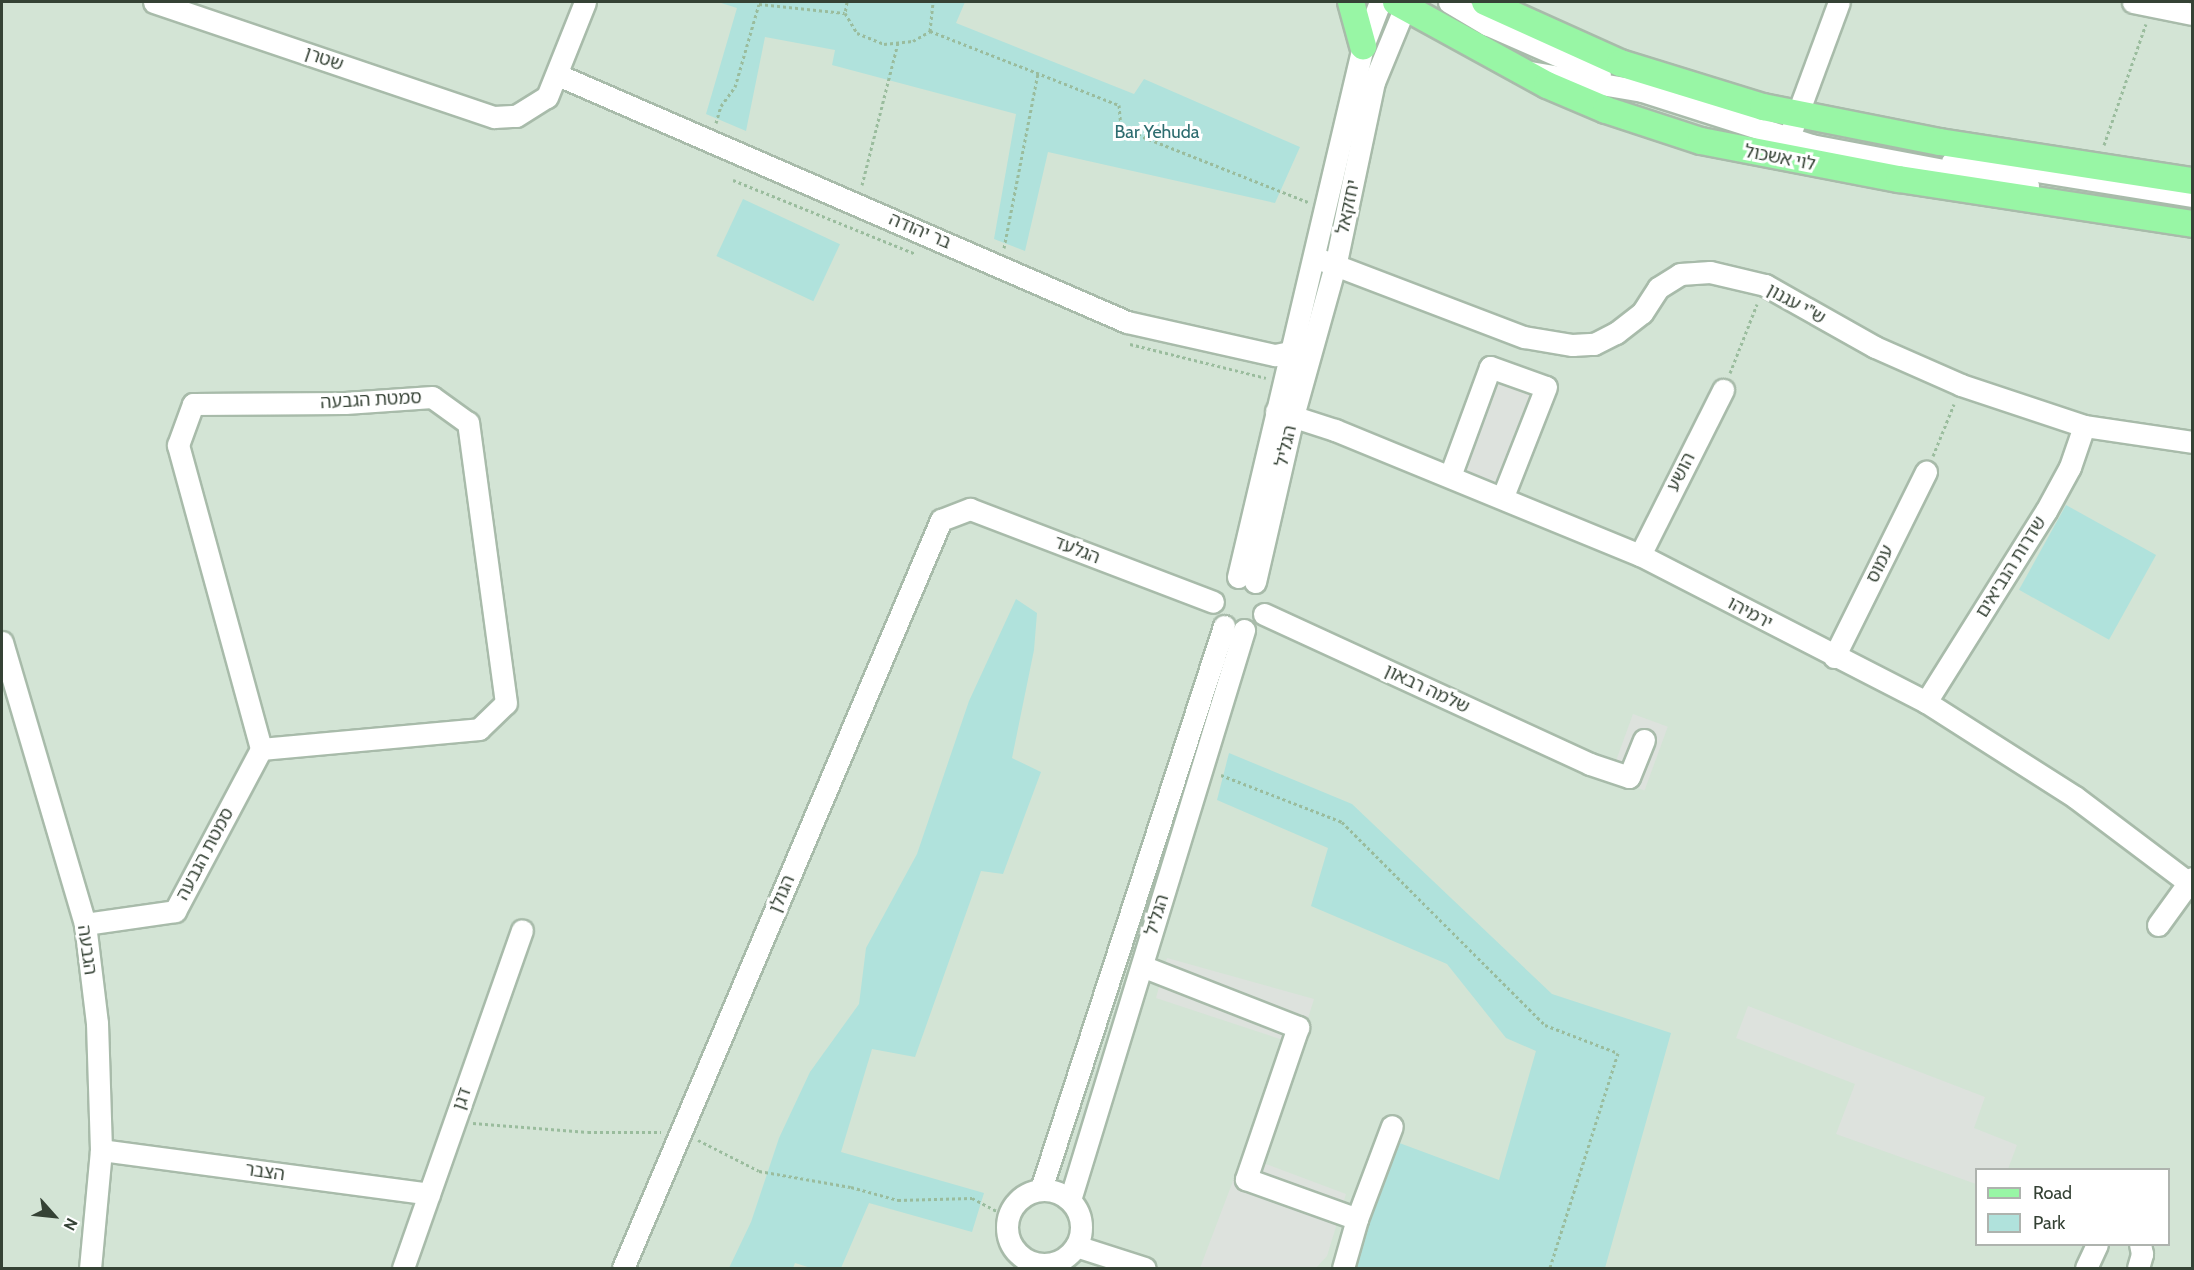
<!DOCTYPE html>
<meta charset="utf-8">
<style>
body{margin:0}
#map{position:relative;width:2194px;height:1270px;overflow:hidden;background:#e5f1e6;font-family:Cabin,"Noto Sans Hebrew",sans-serif}
div>[style]{position:absolute}
[style*='--x']{left:calc(var(--x)*1px);top:calc(var(--y)*1px);width:calc(var(--w)*1px);rotate:calc(var(--a)*1deg)}
.residential>*{inset:0;background:#d3e4d5}
.green>*{inset:0;background:#b0e2dc;transform-origin:0 0}
.parking>*{inset:0;background:#dde2dd;transform-origin:0 0}
.path>*{height:3px;margin-top:-1.5px;transform-origin:0;background:repeating-linear-gradient(90deg,#9abc9d 0 3px,transparent 0 6px)}
.roads{filter:drop-shadow(2px 0 #a8bbaa) drop-shadow(-2px 0 #a8bbaa) drop-shadow(0 2px #a8bbaa) drop-shadow(0 -2px #a8bbaa)}
.minor>*{height:21px;margin:-10.5px;padding:0 10.5px;transform-origin:10.5px;border-radius:10.5px;background:#fff}
.minor>.ring{margin:-10.5px;padding:0;box-sizing:content-box;background:none;border:21px solid #fff;border-radius:50%}
.major>*{height:26px;margin:-13px;padding:0 13px;transform-origin:13px;border-radius:13px;background:#98f6a5}
span{translate:-50% -50%;white-space:nowrap;text-align:center;line-height:1.15;-webkit-text-stroke:6px #fff;paint-order:stroke}
.street-label{font-size:18px;color:#354235}
.park-label{font-size:18px;color:#2d6c6f}
.frame{position:absolute;inset:0;border:3px solid #354235;pointer-events:none}
.legend{position:absolute;left:1975px;top:1168px;width:195px;height:78px;box-sizing:border-box;background:#fff;border:2px solid #aeb3ae;margin:0;padding:8px 10px;list-style:none;font-size:18px;color:#354235}
.legend li{display:flex;align-items:center;gap:12px;height:30px}
.legend b{width:30px;border:2px solid #aeb3ae}
.north{position:absolute;left:24px;top:1186px;width:60px;height:60px;-webkit-text-stroke:4px #fff;paint-order:stroke;rotate:117deg;font-size:16px;font-weight:700;line-height:24px;text-align:center;color:#354235}
.north::after{content:'';display:block;margin:auto;width:21px;height:27px;background:#354235;clip-path:polygon(50% 0,100% 100%,50% 72%,0 100%)}
</style>
<div id="map">
<div class="residential">
<i style="clip-path:polygon(evenodd,2px 2px,2192px 2px,2192px 1268px,2px 1268px,2px 2px,1976px 1170px,2168px 1170px,2168px 1244px,1976px 1244px,1976px 1170px)"></i>
</div>
<div class="green">
<i style="clip-path:polygon(718px 2px,965px 2px,956px 23px,1134px 94px,1144px 79px,1300px 147px,1275px 203px,1048px 152px,1025px 251px,994px 239px,1016px 114px,832px 65px,835px 50px,765px 37px,746px 131px,706px 114px,737px 8px)"></i>
<i style="left:743px;top:199px;width:107px;height:63px;rotate:25deg"></i>
<i style="left:2066px;top:505px;width:103px;height:97px;rotate:29deg"></i>
<i style="clip-path:polygon(1016px 599px,1037px 613px,1034px 650px,1012px 758px,1041px 772px,1003px 874px,981px 871px,915px 1057px,872px 1049px,841px 1152px,984px 1193px,972px 1232px,869px 1203px,841px 1268px,811px 1268px,795px 1263px,793px 1268px,729px 1268px,751px 1222px,779px 1138px,810px 1072px,859px 1004px,866px 948px,917px 854px,969px 701px)"></i>
<i style="clip-path:polygon(1229px 753px,1352px 804px,1552px 994px,1671px 1033px,1605px 1268px,1353px 1268px,1394px 1141px,1499px 1180px,1536px 1051px,1506px 1038px,1447px 964px,1311px 906px,1328px 848px,1217px 800px)"></i>
</div>
<div class="parking">
<i style="left:1484px;top:357px;width:72px;height:127px;rotate:20deg"></i>
<i style="left:1633px;top:714px;width:37px;height:68px;rotate:20deg"></i>
<i style="clip-path:polygon(1167px 958px,1314px 999px,1263px 1163px,1346px 1194px,1327px 1256px,1316px 1268px,1200px 1268px,1286px 1041px,1156px 998px)"></i>
<i style="clip-path:polygon(1748px 1006px,1985px 1097px,1974px 1128px,2017px 1145px,2008px 1169px,1976px 1170px,1976px 1184px,1836px 1134px,1855px 1084px,1736px 1038px)"></i>
</div>
<div class="path">
<i style="--x:847;--y:2;--w:11;--a:100"></i>
<i style="--x:845;--y:13;--w:23;--a:59"></i>
<i style="--x:857;--y:33;--w:29;--a:22"></i>
<i style="--x:884;--y:44;--w:29;--a:-6"></i>
<i style="--x:913;--y:41;--w:20;--a:-30"></i>
<i style="--x:930;--y:31;--w:203;--a:21.4"></i>
<i style="--x:1119;--y:105;--w:23;--a:85"></i>
<i style="--x:1121;--y:128;--w:201;--a:21.6"></i>
<i style="--x:930;--y:31;--w:29;--a:-84"></i>
<i style="--x:716;--y:123;--w:18;--a:-74"></i>
<i style="--x:721;--y:106;--w:24;--a:-54"></i>
<i style="--x:735;--y:87;--w:86;--a:-73.9"></i>
<i style="--x:759;--y:4;--w:86;--a:6"></i>
<i style="--x:2104;--y:145;--w:128;--a:-70.9"></i>
<i style="--x:733;--y:180;--w:197;--a:22"></i>
<i style="--x:862;--y:185;--w:146;--a:-75.8"></i>
<i style="--x:1004;--y:248;--w:178;--a:-79"></i>
<i style="--x:1130;--y:344;--w:140;--a:14"></i>
<i style="--x:1730;--y:373;--w:74;--a:-68.6"></i>
<i style="--x:1933;--y:456;--w:56;--a:-68"></i>
<i style="--x:1221;--y:775;--w:130;--a:21.2"></i>
<i style="--x:1342;--y:822;--w:287;--a:45"></i>
<i style="--x:1545;--y:1025;--w:78;--a:21"></i>
<i style="--x:1618;--y:1053;--w:225;--a:107.6"></i>
<i style="--x:473;--y:1123;--w:115;--a:4.5"></i>
<i style="--x:588;--y:1132;--w:73;--a:0"></i>
<i style="--x:698;--y:1140;--w:68;--a:26.9"></i>
<i style="--x:759;--y:1171;--w:93;--a:9.9"></i>
<i style="--x:851;--y:1187;--w:49;--a:15.5"></i>
<i style="--x:898;--y:1200;--w:74;--a:-1.5"></i>
<i style="--x:972;--y:1198;--w:41;--a:27.8"></i>
</div>
<div class="roads">
<div class="minor">
<i style="--x:154;--y:2;--w:359;--a:18.7"></i>
<i style="--x:494;--y:117;--w:22;--a:-3"></i>
<i style="--x:516;--y:116;--w:36;--a:-32"></i>
<i style="--x:547;--y:97;--w:102;--a:-68.2"></i>
<i style="--x:1449;--y:2;--w:45;--a:30.5"></i>
<i style="--x:1488;--y:25;--w:122;--a:23.6"></i>
<i style="--x:2133;--y:2;--w:60;--a:11.5"></i>
<i style="--x:1530;--y:72;--w:114;--a:9.6"></i>
<i style="--x:1642;--y:91;--w:177;--a:17.7"></i>
<i style="--x:1811;--y:145;--w:221;--a:10.7"></i>
<i style="--x:558;--y:75;--w:620;--a:23.47"></i>
<i style="--x:1127;--y:322;--w:152;--a:12.6"></i>
<i style="--x:1275;--y:355;--w:15;--a:-11"></i>
<i style="--x:1792;--y:129;--w:135;--a:-69.7"></i>
<i style="--x:1952;--y:162;--w:47;--a:3.7"></i>
<i style="--x:1999;--y:165;--w:195;--a:9.1"></i>
<i style="--x:1314;--y:257;--w:225;--a:20.9"></i>
<i style="--x:1524;--y:337;--w:49;--a:9.5"></i>
<i style="--x:1572;--y:345;--w:22;--a:-3"></i>
<i style="--x:1594;--y:344;--w:25;--a:-27"></i>
<i style="--x:1616;--y:333;--w:33;--a:-38"></i>
<i style="--x:1642;--y:313;--w:30;--a:-57"></i>
<i style="--x:1658;--y:288;--w:26;--a:-32"></i>
<i style="--x:1680;--y:274;--w:30;--a:-4"></i>
<i style="--x:1710;--y:272;--w:57;--a:13.3"></i>
<i style="--x:1765;--y:285;--w:126;--a:29.4"></i>
<i style="--x:1875;--y:347;--w:94;--a:23.8"></i>
<i style="--x:1961;--y:385;--w:130;--a:18.4"></i>
<i style="--x:2084;--y:426;--w:109;--a:8.4"></i>
<i style="--x:1276;--y:411;--w:62;--a:17.9"></i>
<i style="--x:1335;--y:430;--w:330;--a:22.3"></i>
<i style="--x:1640;--y:555;--w:322;--a:27.2"></i>
<i style="--x:1926;--y:702;--w:177;--a:32.5"></i>
<i style="--x:2075;--y:797;--w:141;--a:37"></i>
<i style="--x:1450;--y:476;--w:116;--a:-69.8"></i>
<i style="--x:1490;--y:367;--w:59;--a:19.7"></i>
<i style="--x:1546;--y:387;--w:117;--a:111.5"></i>
<i style="--x:1640;--y:555;--w:185;--a:-63.3"></i>
<i style="--x:1238;--y:577;--w:546;--a:-76.75"></i>
<i style="--x:1363;--y:46;--w:47;--a:-68.9"></i>
<i style="--x:1255;--y:582;--w:170;--a:-77.1"></i>
<i style="--x:1293;--y:416;--w:160;--a:-74.4"></i>
<i style="--x:1336;--y:262;--w:184;--a:-78.1"></i>
<i style="--x:1374;--y:82;--w:87;--a:-67.6"></i>
<i style="--x:1264;--y:614;--w:359;--a:24.7"></i>
<i style="--x:1590;--y:764;--w:41;--a:18.4"></i>
<i style="--x:1629;--y:777;--w:40;--a:-68"></i>
<i style="--x:2;--y:642;--w:294;--a:73.6"></i>
<i style="--x:85;--y:924;--w:100;--a:83.1"></i>
<i style="--x:97;--y:1023;--w:127;--a:88.2"></i>
<i style="--x:101;--y:1150;--w:119;--a:95.3"></i>
<i style="--x:1834;--y:657;--w:207;--a:-63.6"></i>
<i style="--x:1926;--y:702;--w:226;--a:-57.9"></i>
<i style="--x:2046;--y:511;--w:50;--a:-61.4"></i>
<i style="--x:2070;--y:467;--w:43;--a:-71.1"></i>
<i style="--x:85;--y:924;--w:91;--a:-8.2"></i>
<i style="--x:175;--y:911;--w:183;--a:-62"></i>
<i style="--x:261;--y:749;--w:219;--a:-5.2"></i>
<i style="--x:479;--y:729;--w:37;--a:-44"></i>
<i style="--x:506;--y:703;--w:283;--a:-97.7"></i>
<i style="--x:468;--y:423;--w:44;--a:-144.2"></i>
<i style="--x:432;--y:397;--w:87;--a:176.1"></i>
<i style="--x:345;--y:403;--w:152;--a:179.6"></i>
<i style="--x:193;--y:404;--w:44;--a:110.1"></i>
<i style="--x:178;--y:445;--w:315;--a:74.7"></i>
<i style="--x:2158;--y:925;--w:58;--a:-54.1"></i>
<i style="--x:1142;--y:966;--w:168;--a:21.4"></i>
<i style="--x:1298;--y:1027;--w:161;--a:108.9"></i>
<i style="--x:1246;--y:1179;--w:118;--a:19.8"></i>
<i style="--x:1357;--y:1219;--w:51;--a:105.9"></i>
<i style="--x:101;--y:1150;--w:331;--a:7.6"></i>
<i style="--x:1041;--y:1189;--w:592;--a:-71.99"></i>
<i class="ring" style="left:1007px;top:1190px;width:53px;height:53px"></i>
<i style="--x:1070;--y:1200;--w:596;--a:-73.02"></i>
<i style="--x:1357;--y:1219;--w:99;--a:-69.4"></i>
<i style="--x:1076;--y:1246;--w:72;--a:17.7"></i>
<i style="--x:403;--y:1268;--w:358;--a:-70.6"></i>
<i style="--x:623;--y:1268;--w:813;--a:-66.97"></i>
<i style="--x:941;--y:520;--w:31;--a:-21"></i>
<i style="--x:970;--y:509;--w:260;--a:20.9"></i>
<i style="--x:2086;--y:1268;--w:26;--a:-65"></i>
<i style="--x:2138;--y:1268;--w:15;--a:-74"></i>
<i style="--x:2142;--y:1254;--w:10;--a:-101"></i>
</div>
<div class="major">
<i style="--x:1351;--y:2;--w:46;--a:74.7"></i>
<i style="--x:1396;--y:2;--w:172;--a:28.8"></i>
<i style="--x:1547;--y:85;--w:64;--a:23"></i>
<i style="--x:1606;--y:110;--w:100;--a:18.1"></i>
<i style="--x:1701;--y:141;--w:202;--a:10.9"></i>
<i style="--x:1899;--y:179;--w:296;--a:8.7"></i>
<i style="--x:1485;--y:2;--w:148;--a:24.3"></i>
<i style="--x:1620;--y:63;--w:150;--a:17.1"></i>
<i style="--x:1763;--y:107;--w:180;--a:11.2"></i>
<i style="--x:1940;--y:142;--w:255;--a:8.8"></i>
</div>
</div>
<div class="street-label">
<span style="left:324px;top:59px;rotate:19deg">שטרן</span>
<span style="left:1780px;top:158px;rotate:11deg">לוי אשכול</span>
<span style="left:1348px;top:207px;rotate:-78deg">יחזקאל</span>
<span style="left:920px;top:231px;rotate:23deg">בר יהודה</span>
<span style="left:1796px;top:304px;rotate:29deg">ש"י עגנון</span>
<span style="left:371px;top:400px;rotate:-3deg">סמטת הגבעה</span>
<span style="left:1286px;top:446px;rotate:-77deg">הגליל</span>
<span style="left:1681px;top:472px;rotate:-63deg">הושע</span>
<span style="left:1077px;top:550px;rotate:21deg">הגלעד</span>
<span style="left:1880px;top:564px;rotate:-64deg">עמוס</span>
<span style="left:2011px;top:567px;rotate:-58deg">שדרות הנביאים</span>
<span style="left:1750px;top:613px;rotate:28deg">ירמיהו</span>
<span style="left:1427px;top:689px;rotate:25deg">שלמה רבאון</span>
<span style="left:205px;top:854px;rotate:-62deg">סמטת הגבעה</span>
<span style="left:782px;top:894px;rotate:-67deg">הגולן</span>
<span style="left:1157px;top:915px;rotate:-73deg">הגליל</span>
<span style="left:87px;top:950px;rotate:82deg">הגבעה</span>
<span style="left:462px;top:1099px;rotate:-71deg">דגן</span>
<span style="left:265px;top:1172px;rotate:8deg">הצבר</span>
</div>
<div class="park-label">
<span style="left:1157px;top:132px">Bar Yehuda</span>
</div>
<div class="frame"></div>
<ul class="legend">
<li><b style="height:8px;background:#98f6a5"></b>Road</li>
<li><b style="height:16px;background:#b0e2dc"></b>Park</li>
</ul>
<div class="north">N</div>
</div>
